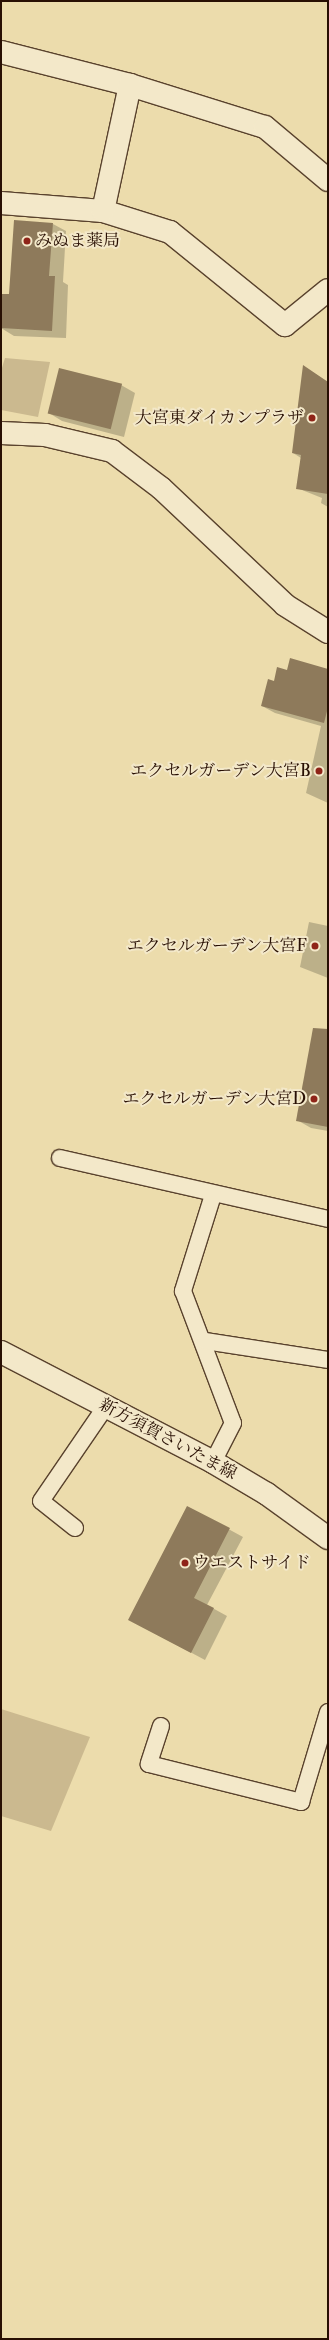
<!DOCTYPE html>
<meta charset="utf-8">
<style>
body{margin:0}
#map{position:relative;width:329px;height:2340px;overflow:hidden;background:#ecdcac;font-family:"IM FELL Double Pica","Noto Serif JP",serif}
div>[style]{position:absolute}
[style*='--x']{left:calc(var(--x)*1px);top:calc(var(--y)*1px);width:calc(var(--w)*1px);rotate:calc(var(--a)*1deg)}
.green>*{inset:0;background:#cbb98f}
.shadow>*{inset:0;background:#0003}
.building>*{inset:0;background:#8e7a5b;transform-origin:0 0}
.roads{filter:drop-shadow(1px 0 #59422d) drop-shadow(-1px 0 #59422d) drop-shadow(0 1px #59422d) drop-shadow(0 -1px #59422d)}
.lane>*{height:16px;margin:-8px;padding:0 8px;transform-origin:8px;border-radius:8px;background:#f3e8c9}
.street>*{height:22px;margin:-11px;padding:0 11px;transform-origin:11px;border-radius:11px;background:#f3e8c9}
.secondary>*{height:22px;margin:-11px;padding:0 11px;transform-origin:11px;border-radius:11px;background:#f3e8c9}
.dots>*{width:11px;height:11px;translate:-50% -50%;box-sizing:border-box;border:2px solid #f3e8c9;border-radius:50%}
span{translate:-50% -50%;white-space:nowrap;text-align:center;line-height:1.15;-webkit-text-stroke:4px #f3e8c9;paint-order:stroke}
.poi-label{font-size:17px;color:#280f03}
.left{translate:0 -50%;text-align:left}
.right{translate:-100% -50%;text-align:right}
.street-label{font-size:17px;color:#280f03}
.frame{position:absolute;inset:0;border:2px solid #280f03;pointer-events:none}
</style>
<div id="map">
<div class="green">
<i style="clip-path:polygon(5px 358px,50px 362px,38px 417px,1px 410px,1px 371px)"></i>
<i style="clip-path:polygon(1px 1709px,90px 1737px,51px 1831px,1px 1816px)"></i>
</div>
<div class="shadow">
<i style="clip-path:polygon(53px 224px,66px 231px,63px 282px,68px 285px,66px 338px,14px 336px,1px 328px,1px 321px,10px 295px)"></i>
<i style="clip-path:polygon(304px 367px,328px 382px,328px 507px,321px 503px,322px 498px,297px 488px,301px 458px,293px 453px)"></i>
<i style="clip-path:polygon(121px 385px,135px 393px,124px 437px,62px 421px,49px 413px)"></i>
<i style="clip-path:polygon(288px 671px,328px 671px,328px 803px,306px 793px,321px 726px,275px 713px,262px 706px,274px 682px)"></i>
<i style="clip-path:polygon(309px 922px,328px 926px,328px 978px,300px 967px)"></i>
<i style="clip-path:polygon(328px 1078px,328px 1131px,311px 1128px,297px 1120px)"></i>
<i style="clip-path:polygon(188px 1507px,243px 1537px,207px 1605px,227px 1616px,205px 1660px,143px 1627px)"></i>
</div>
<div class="building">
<i style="clip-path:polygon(14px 220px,53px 223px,49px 276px,55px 276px,52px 331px,1px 328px,1px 294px,9px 294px)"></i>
<i style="clip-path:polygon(303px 365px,328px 382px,328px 494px,296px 489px,301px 455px,292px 453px)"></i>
<i style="left:59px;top:368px;width:65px;height:47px;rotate:14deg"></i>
<i style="clip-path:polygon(290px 658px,328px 669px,328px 707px,324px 723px,261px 706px,268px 679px,274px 681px,277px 667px,287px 670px)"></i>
<i style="clip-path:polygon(313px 1028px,328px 1029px,328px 1127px,296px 1121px)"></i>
<i style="clip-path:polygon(187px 1506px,230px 1528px,194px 1598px,214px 1608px,191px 1653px,128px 1620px)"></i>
</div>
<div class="roads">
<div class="lane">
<i style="--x:60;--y:1158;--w:275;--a:12.8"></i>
<i style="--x:213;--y:1195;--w:101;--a:107.4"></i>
<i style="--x:183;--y:1291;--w:141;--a:69.3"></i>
<i style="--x:233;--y:1423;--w:44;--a:117.1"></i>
<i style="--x:205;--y:1341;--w:124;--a:8.8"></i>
<i style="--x:75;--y:1528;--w:43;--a:-141.5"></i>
<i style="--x:41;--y:1501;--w:115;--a:-55.6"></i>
<i style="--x:161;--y:1726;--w:40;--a:108"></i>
<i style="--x:149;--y:1764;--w:157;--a:14"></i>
<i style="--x:301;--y:1802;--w:94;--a:-73.3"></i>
</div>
<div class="street">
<i style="--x:1;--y:52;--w:133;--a:14.3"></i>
<i style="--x:130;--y:85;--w:141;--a:17.3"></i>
<i style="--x:265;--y:127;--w:82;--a:40.1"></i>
<i style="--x:1;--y:203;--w:102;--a:4.5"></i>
<i style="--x:103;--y:211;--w:70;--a:17.4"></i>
<i style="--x:170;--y:232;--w:148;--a:39"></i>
<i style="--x:285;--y:325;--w:55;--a:-39.1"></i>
<i style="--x:103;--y:211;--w:129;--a:-77.9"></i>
<i style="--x:1;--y:433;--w:44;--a:2.6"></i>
<i style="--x:45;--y:435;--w:69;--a:13.4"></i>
<i style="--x:112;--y:451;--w:61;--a:37.1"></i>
<i style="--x:161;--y:488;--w:170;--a:43.3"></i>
<i style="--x:285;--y:605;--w:51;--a:32.1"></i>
</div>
<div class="secondary">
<i style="--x:1;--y:1352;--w:239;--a:27.4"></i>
<i style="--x:213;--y:1462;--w:63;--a:30.7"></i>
<i style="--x:267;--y:1494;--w:75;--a:35.8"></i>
</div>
</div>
<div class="dots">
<i style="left:27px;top:241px;background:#8f2418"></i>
<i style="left:312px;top:418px;background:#8f2418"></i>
<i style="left:319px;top:771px;background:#8f2418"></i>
<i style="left:315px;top:946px;background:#8f2418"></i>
<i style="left:314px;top:1099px;background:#8f2418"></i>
<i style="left:185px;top:1563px;background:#8f2418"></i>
</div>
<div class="poi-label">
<span class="left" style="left:35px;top:241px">みぬま薬局</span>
<span class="right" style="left:304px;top:418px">大宮東ダイカンプラザ</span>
<span class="right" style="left:311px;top:771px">エクセルガーデン大宮B</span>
<span class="right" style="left:307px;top:946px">エクセルガーデン大宮F</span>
<span class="right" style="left:306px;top:1099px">エクセルガーデン大宮D</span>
<span class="left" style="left:193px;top:1563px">ウエストサイド</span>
</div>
<div class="street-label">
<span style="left:168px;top:1439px;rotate:28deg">新方須賀さいたま線</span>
</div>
<div class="frame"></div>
</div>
